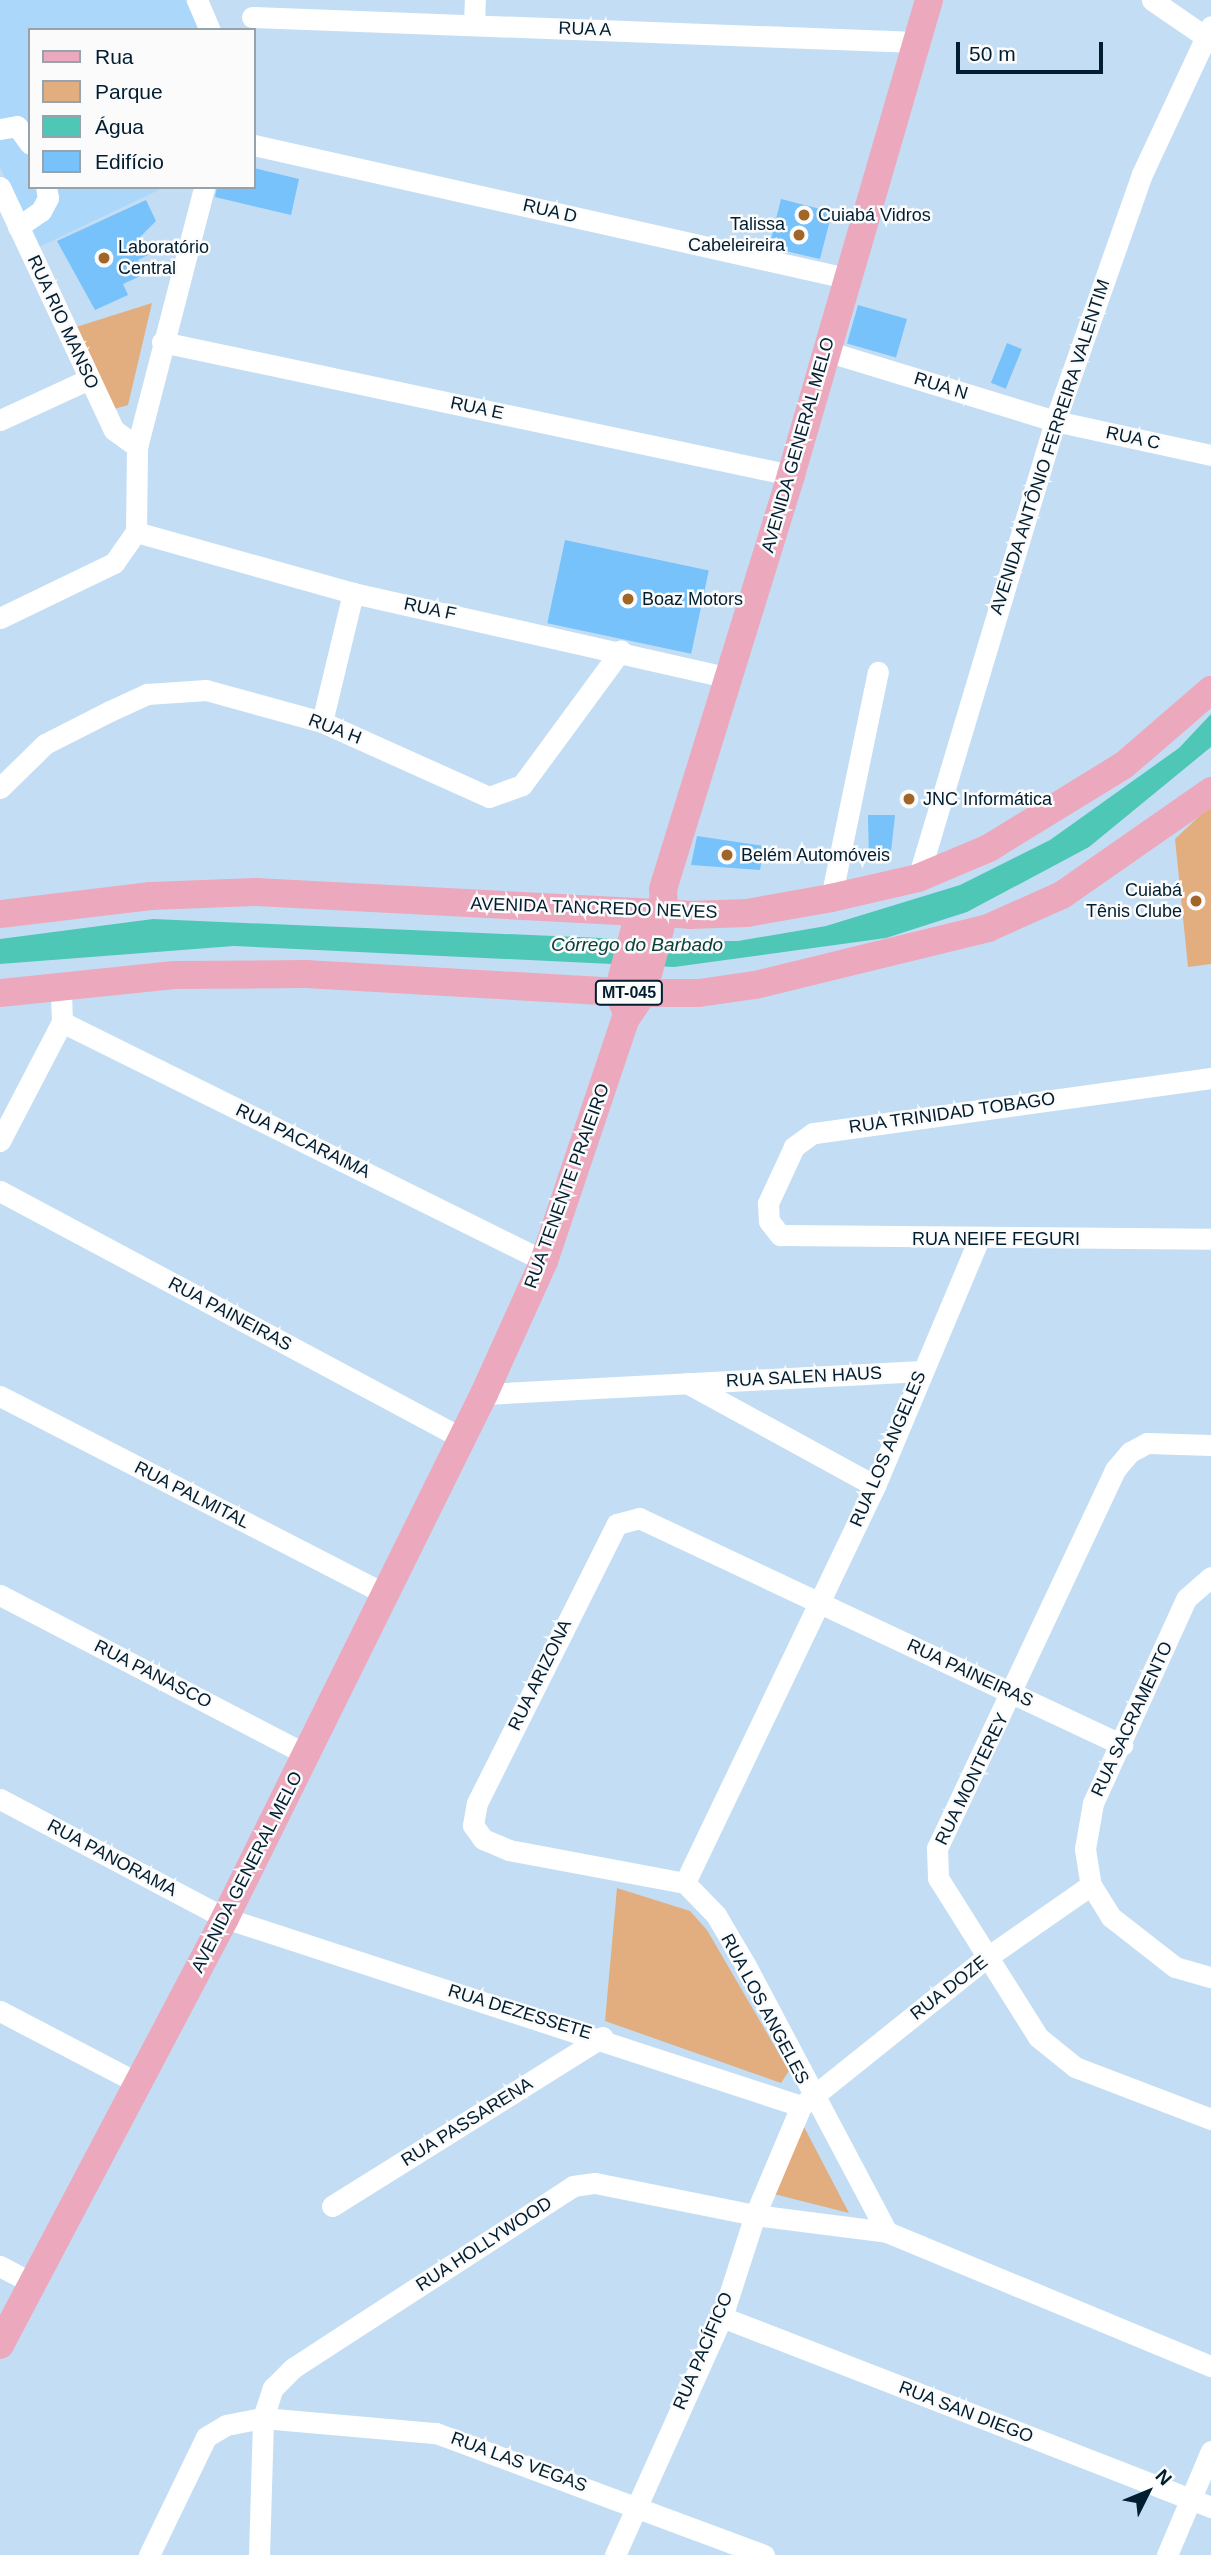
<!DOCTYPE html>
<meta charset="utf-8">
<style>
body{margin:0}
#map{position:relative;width:1211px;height:2555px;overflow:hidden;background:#c3def4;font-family:Arial,sans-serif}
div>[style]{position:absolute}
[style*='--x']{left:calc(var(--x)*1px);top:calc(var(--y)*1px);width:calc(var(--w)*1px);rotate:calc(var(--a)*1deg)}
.built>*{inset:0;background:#aad7fa}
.green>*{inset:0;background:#e2ad7f}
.water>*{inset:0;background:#4fc7b6}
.building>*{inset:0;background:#77c2fa;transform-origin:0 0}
.minor>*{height:21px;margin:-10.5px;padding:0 10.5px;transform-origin:10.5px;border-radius:10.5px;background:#fff}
.major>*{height:28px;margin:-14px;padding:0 14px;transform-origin:14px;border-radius:14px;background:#eca9bd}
.dots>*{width:19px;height:19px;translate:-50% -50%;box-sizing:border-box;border:4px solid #fbfbfb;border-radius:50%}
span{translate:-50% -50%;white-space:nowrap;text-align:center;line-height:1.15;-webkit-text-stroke:5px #fbfbfb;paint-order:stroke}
.shield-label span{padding:2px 5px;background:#fbfbfb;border:2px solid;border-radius:5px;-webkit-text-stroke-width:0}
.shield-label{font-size:16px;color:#011e31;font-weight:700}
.street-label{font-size:18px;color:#011e31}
.poi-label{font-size:18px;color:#011e31}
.left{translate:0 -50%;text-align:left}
.right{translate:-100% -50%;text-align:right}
.water-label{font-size:19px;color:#09403a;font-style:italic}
.legend{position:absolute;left:28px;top:28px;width:228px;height:161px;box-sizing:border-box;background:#fbfbfb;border:2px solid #97a3aa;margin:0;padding:9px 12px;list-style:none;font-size:21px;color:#011e31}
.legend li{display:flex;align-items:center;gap:14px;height:35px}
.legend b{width:35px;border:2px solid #97a3aa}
.north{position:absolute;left:1113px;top:2457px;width:70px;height:70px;-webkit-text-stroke:5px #fbfbfb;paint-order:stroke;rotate:47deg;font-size:19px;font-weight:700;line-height:28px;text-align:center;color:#011e31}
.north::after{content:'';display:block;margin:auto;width:24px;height:32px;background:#011e31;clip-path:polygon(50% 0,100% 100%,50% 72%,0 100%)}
.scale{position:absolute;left:956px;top:42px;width:147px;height:32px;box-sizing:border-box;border:4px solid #011e31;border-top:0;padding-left:9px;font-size:21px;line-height:24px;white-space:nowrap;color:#011e31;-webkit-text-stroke:5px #fbfbfb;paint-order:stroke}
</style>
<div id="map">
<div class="built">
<i style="clip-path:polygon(0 0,185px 0,200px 30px,30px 30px,30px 187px,165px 187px,37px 248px,0 167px)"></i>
</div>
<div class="green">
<i style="clip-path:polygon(152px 303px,128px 405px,111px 410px,73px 328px)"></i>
<i style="clip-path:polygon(1211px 805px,1211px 964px,1188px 967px,1175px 839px)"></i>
<i style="clip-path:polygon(617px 1888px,690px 1911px,707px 1930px,789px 2071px,781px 2083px,605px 2021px)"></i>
<i style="clip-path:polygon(802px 2123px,849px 2213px,770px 2193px)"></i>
</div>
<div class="water">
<i style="clip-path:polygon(1211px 714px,1211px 747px,1089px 847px,967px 912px,886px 938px,674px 967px,234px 946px,0 964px,0 939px,153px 919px,670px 941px,738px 941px,826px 926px,960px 885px,1050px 840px,1179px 748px)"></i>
</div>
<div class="building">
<i style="clip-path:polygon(254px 168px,299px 179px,291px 215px,215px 197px,217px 187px,254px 187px)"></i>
<i style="clip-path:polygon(781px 199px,832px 212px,820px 259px,781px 250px,783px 242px,771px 239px)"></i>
<i style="clip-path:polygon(146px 200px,156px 221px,140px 237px,148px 255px,138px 260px,145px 274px,123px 284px,128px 295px,95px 310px,57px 241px)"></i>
<i style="left:858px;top:305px;width:51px;height:40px;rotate:16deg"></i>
<i style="left:1007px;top:343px;width:16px;height:43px;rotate:22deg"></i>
<i style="left:565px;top:540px;width:147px;height:85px;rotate:12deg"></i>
<i style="clip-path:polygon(868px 815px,895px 815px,890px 861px,869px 862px)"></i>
<i style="clip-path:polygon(697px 836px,764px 846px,760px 870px,691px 865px)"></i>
</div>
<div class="minor">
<i style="--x:197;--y:0;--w:33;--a:67"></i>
<i style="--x:1152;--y:0;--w:62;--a:34.5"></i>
<i style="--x:252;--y:17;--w:665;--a:2.15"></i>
<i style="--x:474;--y:24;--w:24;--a:-88"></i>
<i style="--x:0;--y:129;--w:17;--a:-10"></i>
<i style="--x:17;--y:126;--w:22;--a:54"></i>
<i style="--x:254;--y:145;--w:607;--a:12.66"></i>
<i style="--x:0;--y:187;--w:268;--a:64.9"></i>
<i style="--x:114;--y:430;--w:29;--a:36"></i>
<i style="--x:18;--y:227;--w:28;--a:-35"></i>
<i style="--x:41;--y:211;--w:15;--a:-62"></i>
<i style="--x:48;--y:198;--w:11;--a:-100"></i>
<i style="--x:162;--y:342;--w:643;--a:11.94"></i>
<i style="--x:826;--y:351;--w:239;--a:17"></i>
<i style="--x:1055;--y:421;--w:160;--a:12.3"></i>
<i style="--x:0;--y:420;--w:98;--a:-24.7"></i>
<i style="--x:136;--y:532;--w:225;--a:15.7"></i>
<i style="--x:353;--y:593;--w:383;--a:12.7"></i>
<i style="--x:0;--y:618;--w:127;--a:-25.8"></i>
<i style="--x:114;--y:563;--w:38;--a:-55"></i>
<i style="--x:136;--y:532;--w:85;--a:-89.3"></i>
<i style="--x:137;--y:447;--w:268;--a:-75.5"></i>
<i style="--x:322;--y:722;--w:133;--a:-76.5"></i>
<i style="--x:0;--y:788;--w:63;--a:-44.4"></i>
<i style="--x:45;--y:744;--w:73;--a:-26.9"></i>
<i style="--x:110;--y:711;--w:41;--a:-24.7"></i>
<i style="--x:147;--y:694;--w:59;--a:-3.9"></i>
<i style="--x:206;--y:690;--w:120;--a:15.4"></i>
<i style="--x:322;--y:722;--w:183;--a:24.2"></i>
<i style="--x:489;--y:797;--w:35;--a:-20"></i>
<i style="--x:522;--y:785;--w:167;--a:-53.7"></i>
<i style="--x:918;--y:878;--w:477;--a:-73.3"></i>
<i style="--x:1055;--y:421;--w:262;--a:-70.6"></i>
<i style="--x:1142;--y:174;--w:163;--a:-65"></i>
<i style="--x:831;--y:898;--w:231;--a:-78.3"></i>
<i style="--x:62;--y:1022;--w:538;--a:26.37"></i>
<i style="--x:1211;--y:1078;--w:402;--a:172.1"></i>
<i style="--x:813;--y:1133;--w:24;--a:144"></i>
<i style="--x:794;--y:1147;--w:62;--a:114.9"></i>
<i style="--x:768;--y:1203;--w:18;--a:87"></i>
<i style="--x:769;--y:1221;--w:18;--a:52"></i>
<i style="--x:780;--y:1235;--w:431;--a:0.5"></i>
<i style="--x:0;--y:1141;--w:134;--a:-62.5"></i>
<i style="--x:62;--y:1022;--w:36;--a:-92"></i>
<i style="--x:0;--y:1191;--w:522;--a:28.14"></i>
<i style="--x:978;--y:1241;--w:266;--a:112.8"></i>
<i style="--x:875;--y:1486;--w:440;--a:115.6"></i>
<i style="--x:685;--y:1883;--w:45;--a:45.9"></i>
<i style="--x:716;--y:1915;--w:59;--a:59.5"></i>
<i style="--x:746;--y:1966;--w:301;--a:62.1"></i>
<i style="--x:887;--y:2232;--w:351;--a:22.5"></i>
<i style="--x:687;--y:1383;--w:214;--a:28.7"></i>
<i style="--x:484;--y:1394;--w:438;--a:-3"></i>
<i style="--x:0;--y:1396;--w:432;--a:27.2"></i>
<i style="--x:1211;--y:1445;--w:64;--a:-178.2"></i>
<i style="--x:1147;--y:1443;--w:19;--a:152"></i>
<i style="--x:1130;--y:1452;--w:23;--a:130"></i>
<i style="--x:1115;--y:1470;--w:418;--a:115.2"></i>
<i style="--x:937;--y:1848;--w:30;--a:88"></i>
<i style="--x:938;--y:1878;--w:188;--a:57.8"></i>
<i style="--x:1038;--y:2037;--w:48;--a:39"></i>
<i style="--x:1075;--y:2067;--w:146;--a:20.9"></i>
<i style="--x:1211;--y:1577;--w:33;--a:139"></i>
<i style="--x:1186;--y:1599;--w:224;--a:114.5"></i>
<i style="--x:1093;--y:1803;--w:47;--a:99.9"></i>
<i style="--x:1085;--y:1849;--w:36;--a:81"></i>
<i style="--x:1091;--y:1885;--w:38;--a:58"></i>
<i style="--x:1111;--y:1917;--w:81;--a:38"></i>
<i style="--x:1175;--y:1967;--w:37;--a:16"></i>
<i style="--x:0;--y:1595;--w:345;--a:27.5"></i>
<i style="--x:0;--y:1799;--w:255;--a:27.9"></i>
<i style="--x:225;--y:1918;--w:606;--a:18.08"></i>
<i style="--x:801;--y:2106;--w:237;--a:-38.7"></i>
<i style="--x:986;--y:1958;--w:128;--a:-34.8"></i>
<i style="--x:685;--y:1883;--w:179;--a:-169.4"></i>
<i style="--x:509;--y:1850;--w:28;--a:-157"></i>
<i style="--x:483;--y:1839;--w:17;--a:-126"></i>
<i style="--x:473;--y:1825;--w:22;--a:-80"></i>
<i style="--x:477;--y:1803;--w:312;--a:-63.4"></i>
<i style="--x:617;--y:1524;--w:23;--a:-15"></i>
<i style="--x:639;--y:1518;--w:534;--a:25.17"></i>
<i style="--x:0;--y:2011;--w:156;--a:27.6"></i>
<i style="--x:332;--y:2206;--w:319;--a:-32"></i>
<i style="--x:0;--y:2266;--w:34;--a:28"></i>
<i style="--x:722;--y:2317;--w:525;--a:21.23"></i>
<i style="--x:149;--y:2555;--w:131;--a:-64.2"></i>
<i style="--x:206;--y:2437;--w:23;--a:-31"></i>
<i style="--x:226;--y:2425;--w:38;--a:-11"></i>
<i style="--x:263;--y:2418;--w:174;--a:5"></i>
<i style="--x:436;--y:2433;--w:350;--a:20.4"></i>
<i style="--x:259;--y:2555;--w:137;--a:-88.3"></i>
<i style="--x:263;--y:2418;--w:32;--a:-72"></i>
<i style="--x:273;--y:2388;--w:28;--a:-45"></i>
<i style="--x:293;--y:2368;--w:334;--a:-33"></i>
<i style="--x:573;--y:2186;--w:22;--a:-8"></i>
<i style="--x:595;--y:2183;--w:163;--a:11.3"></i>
<i style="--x:755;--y:2215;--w:133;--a:7.3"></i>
<i style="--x:615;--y:2555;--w:261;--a:-65.8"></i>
<i style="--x:722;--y:2317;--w:107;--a:-72.1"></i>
<i style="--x:755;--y:2215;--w:118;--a:-67.1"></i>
<i style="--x:1167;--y:2555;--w:113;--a:-67.1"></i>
</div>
<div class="major">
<i style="--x:0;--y:914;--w:152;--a:-6.8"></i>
<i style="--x:151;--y:896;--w:105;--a:-2.2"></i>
<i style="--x:256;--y:892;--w:435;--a:3"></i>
<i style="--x:690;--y:915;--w:57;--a:-2"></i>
<i style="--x:747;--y:913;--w:85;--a:-10.1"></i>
<i style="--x:831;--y:898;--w:89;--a:-12.9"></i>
<i style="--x:918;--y:878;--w:77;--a:-22.9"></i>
<i style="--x:989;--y:848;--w:158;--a:-31.6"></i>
<i style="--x:1124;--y:765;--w:115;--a:-40.8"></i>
<i style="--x:0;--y:993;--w:175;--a:-5.9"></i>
<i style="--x:174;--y:975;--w:132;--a:-0.4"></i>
<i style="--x:306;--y:974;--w:327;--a:3.3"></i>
<i style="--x:632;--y:993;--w:67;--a:0"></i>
<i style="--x:699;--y:993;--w:57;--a:-8.1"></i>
<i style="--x:755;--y:985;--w:240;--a:-13.7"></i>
<i style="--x:988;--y:928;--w:81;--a:-24"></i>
<i style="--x:1062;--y:895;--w:182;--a:-34.9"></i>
<i style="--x:625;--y:1008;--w:17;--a:-114"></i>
<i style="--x:618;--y:992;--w:82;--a:-75.1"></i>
<i style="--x:0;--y:2345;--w:483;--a:-62.2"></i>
<i style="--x:225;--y:1918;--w:585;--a:-63.7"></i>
<i style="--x:484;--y:1394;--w:146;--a:-65.7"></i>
<i style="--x:544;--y:1261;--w:254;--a:-71.4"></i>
<i style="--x:625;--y:1020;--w:32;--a:-56"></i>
<i style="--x:643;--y:993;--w:82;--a:-75.1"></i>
<i style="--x:664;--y:914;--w:25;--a:-92"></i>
<i style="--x:663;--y:889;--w:433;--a:-72.8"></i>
<i style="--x:791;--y:475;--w:495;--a:-73.8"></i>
</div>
<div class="dots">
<i style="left:804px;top:215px;background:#a26528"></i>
<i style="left:799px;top:235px;background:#a26528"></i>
<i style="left:104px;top:258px;background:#a26528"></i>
<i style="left:628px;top:599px;background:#a26528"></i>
<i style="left:909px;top:799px;background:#a26528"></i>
<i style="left:727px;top:855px;background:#a26528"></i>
<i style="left:1196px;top:901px;background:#a26528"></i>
</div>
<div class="shield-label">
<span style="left:629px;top:993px">MT-045</span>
</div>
<div class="street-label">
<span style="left:585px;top:29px;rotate:2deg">RUA A</span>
<span style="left:550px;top:211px;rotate:13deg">RUA D</span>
<span style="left:63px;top:322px;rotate:65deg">RUA RIO MANSO</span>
<span style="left:941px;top:386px;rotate:17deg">RUA N</span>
<span style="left:477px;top:408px;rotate:12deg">RUA E</span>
<span style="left:1133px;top:438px;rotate:12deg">RUA C</span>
<span style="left:798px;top:445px;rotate:-74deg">AVENIDA GENERAL MELO</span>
<span style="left:1050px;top:447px;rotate:-72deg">AVENIDA ANTÔNIO FERREIRA VALENTIM</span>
<span style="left:430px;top:609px;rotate:12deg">RUA F</span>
<span style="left:335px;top:729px;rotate:21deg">RUA H</span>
<span style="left:594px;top:908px;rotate:2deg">AVENIDA TANCREDO NEVES</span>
<span style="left:952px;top:1113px;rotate:-8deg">RUA TRINIDAD TOBAGO</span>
<span style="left:303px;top:1141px;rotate:26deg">RUA PACARAIMA</span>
<span style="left:567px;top:1186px;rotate:-70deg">RUA TENENTE PRAIEIRO</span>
<span style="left:996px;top:1239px">RUA NEIFE FEGURI</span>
<span style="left:230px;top:1314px;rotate:28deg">RUA PAINEIRAS</span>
<span style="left:804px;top:1377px;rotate:-3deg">RUA SALEN HAUS</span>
<span style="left:888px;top:1449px;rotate:-67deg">RUA LOS ANGELES</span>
<span style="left:192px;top:1495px;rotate:27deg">RUA PALMITAL</span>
<span style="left:970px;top:1673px;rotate:25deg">RUA PAINEIRAS</span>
<span style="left:153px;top:1674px;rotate:27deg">RUA PANASCO</span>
<span style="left:540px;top:1675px;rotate:-64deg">RUA ARIZONA</span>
<span style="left:1132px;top:1719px;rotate:-65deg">RUA SACRAMENTO</span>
<span style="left:972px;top:1779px;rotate:-64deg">RUA MONTEREY</span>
<span style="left:112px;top:1858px;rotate:28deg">RUA PANORAMA</span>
<span style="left:247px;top:1872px;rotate:-63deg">AVENIDA GENERAL MELO</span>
<span style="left:949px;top:1988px;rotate:-38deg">RUA DOZE</span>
<span style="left:765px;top:2009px;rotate:62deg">RUA LOS ANGELES</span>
<span style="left:520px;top:2012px;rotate:17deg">RUA DEZESSETE</span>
<span style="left:467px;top:2122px;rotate:-32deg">RUA PASSARENA</span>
<span style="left:484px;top:2244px;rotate:-33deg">RUA HOLLYWOOD</span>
<span style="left:703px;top:2351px;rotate:-67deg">RUA PACÍFICO</span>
<span style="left:966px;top:2412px;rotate:21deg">RUA SAN DIEGO</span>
<span style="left:519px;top:2462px;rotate:20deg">RUA LAS VEGAS</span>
</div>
<div class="poi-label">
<span class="left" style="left:818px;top:215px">Cuiabá Vidros</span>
<span class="right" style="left:785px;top:235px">Talissa<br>Cabeleireira</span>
<span class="left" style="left:118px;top:258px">Laboratório<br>Central</span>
<span class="left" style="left:642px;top:599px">Boaz Motors</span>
<span class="left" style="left:923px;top:799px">JNC Informática</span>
<span class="left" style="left:741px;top:855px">Belém Automóveis</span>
<span class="right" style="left:1182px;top:901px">Cuiabá<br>Tênis Clube</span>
</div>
<div class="water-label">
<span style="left:637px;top:945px">Córrego do Barbado</span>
</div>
<ul class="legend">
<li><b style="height:9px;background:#eca9bd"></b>Rua</li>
<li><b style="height:19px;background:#e2ad7f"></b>Parque</li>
<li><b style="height:19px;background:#4fc7b6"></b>Água</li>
<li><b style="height:19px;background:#77c2fa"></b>Edifício</li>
</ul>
<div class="north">N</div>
<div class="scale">50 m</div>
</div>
